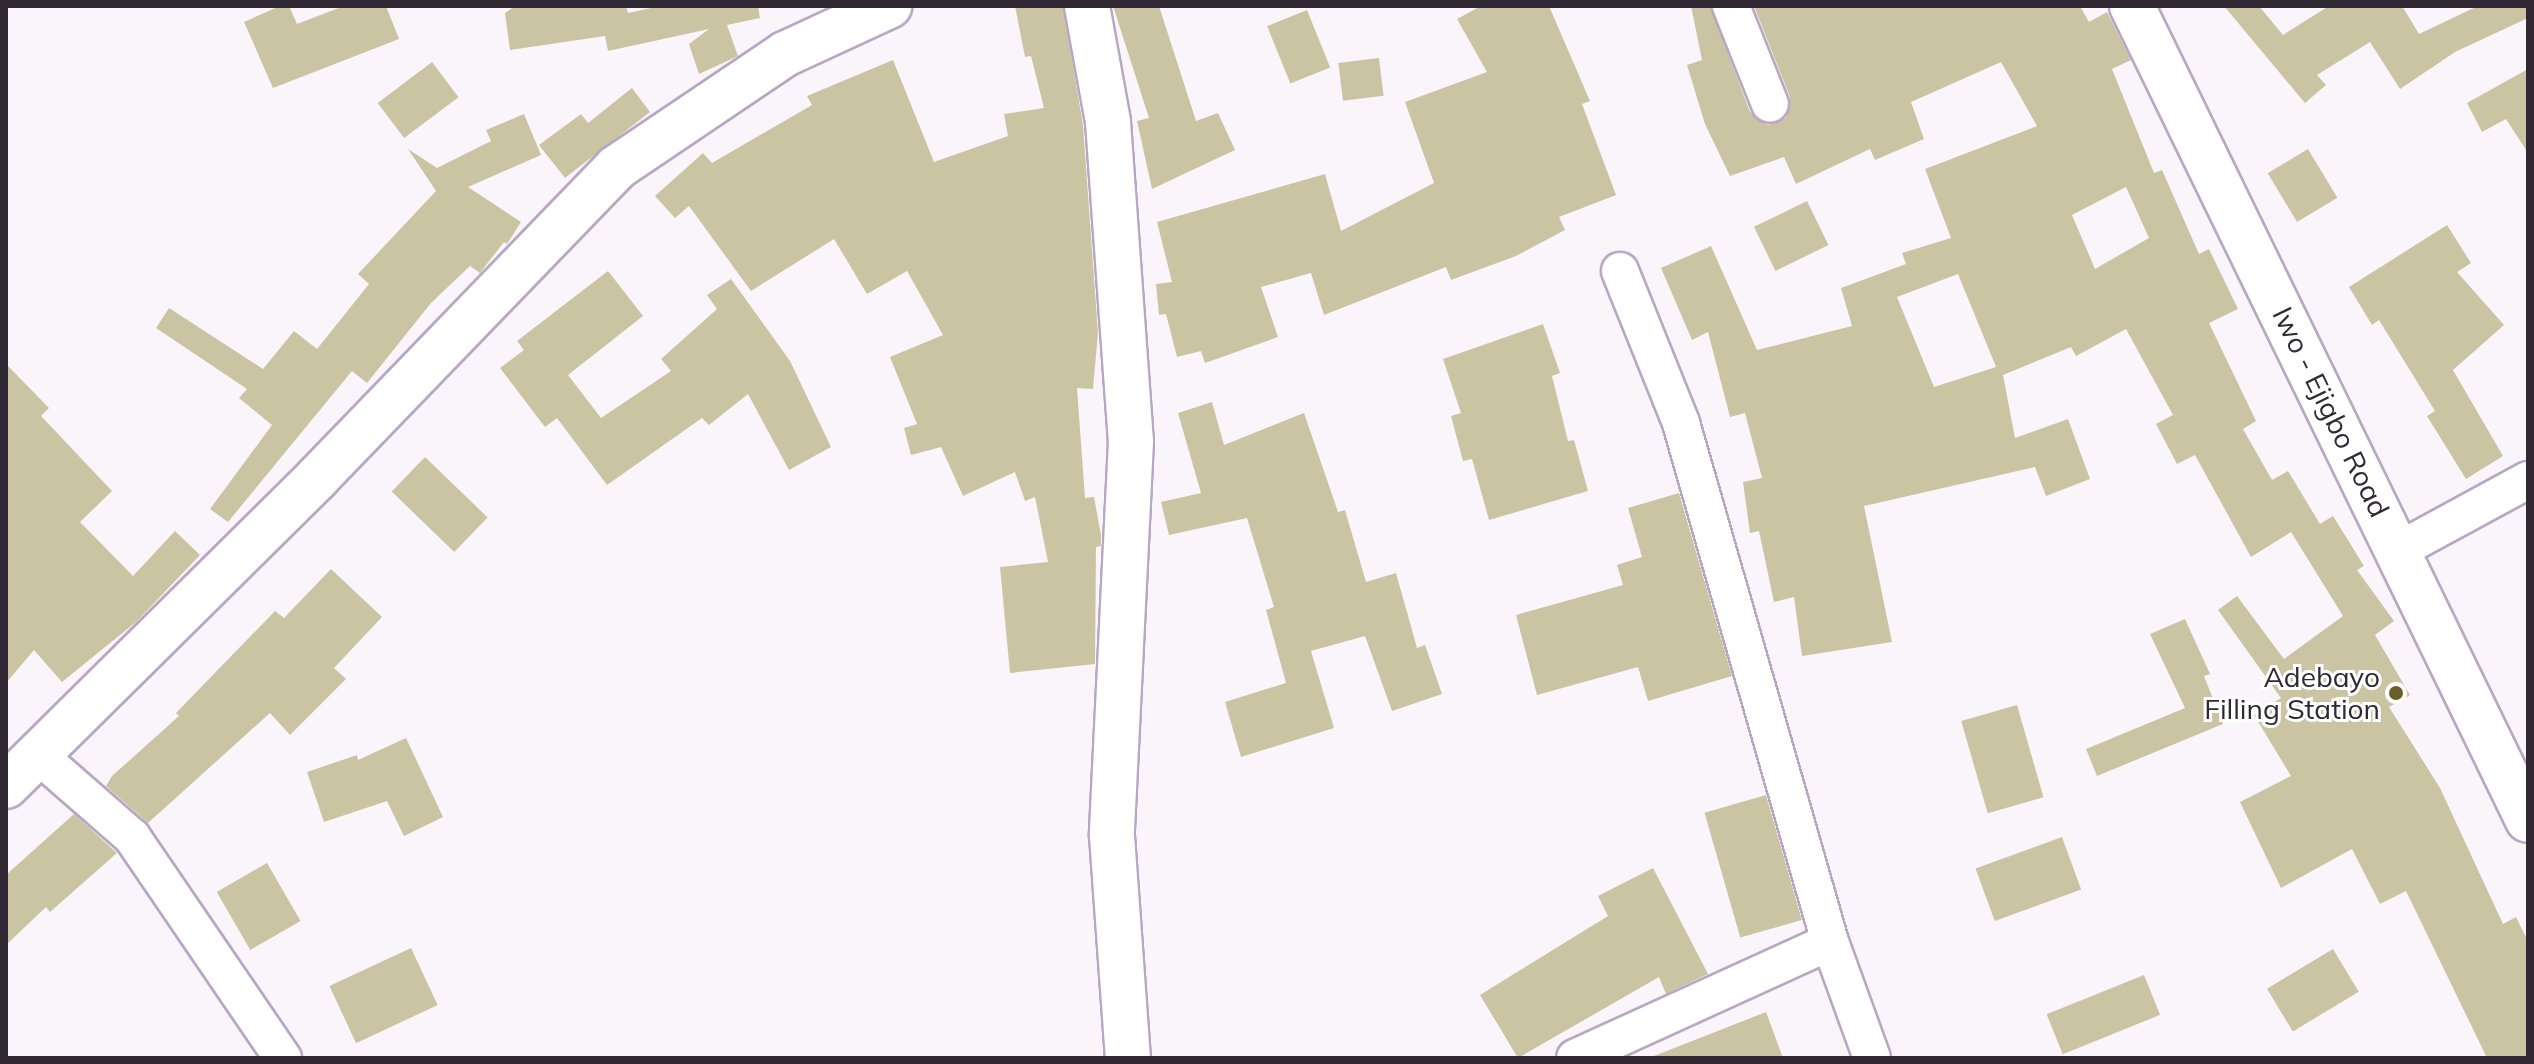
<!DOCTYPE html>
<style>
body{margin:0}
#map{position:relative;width:2534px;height:1064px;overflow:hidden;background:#f9f5fb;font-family:Mulish,sans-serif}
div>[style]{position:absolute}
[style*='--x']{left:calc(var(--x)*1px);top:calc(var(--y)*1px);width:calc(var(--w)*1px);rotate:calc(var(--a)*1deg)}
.building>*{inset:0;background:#cbc4a3;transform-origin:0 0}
.roads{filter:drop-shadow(2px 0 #b9a6c2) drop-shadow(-2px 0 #b9a6c2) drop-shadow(0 2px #b9a6c2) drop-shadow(0 -2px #b9a6c2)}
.street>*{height:36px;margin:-18px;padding:0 18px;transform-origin:18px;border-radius:18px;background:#fff}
.secondary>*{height:44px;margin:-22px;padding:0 22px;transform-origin:22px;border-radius:22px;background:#fff}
.dots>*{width:22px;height:22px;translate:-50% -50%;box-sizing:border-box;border:4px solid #fff;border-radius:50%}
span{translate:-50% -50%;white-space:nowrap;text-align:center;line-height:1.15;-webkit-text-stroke:6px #fff;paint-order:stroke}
.street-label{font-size:28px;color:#302833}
.poi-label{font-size:28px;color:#302833}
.right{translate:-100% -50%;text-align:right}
.frame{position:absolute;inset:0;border:8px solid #302833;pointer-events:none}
</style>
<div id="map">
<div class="building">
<i style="clip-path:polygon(280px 6px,289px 6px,297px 24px,344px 6px,386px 6px,399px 39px,273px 88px,244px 22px)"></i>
<i style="clip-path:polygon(515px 6px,626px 6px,628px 13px,660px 6px,758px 6px,760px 18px,727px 25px,738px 56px,699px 74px,689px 44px,709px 29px,608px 51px,605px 36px,510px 50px,505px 13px)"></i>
<i style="clip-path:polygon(1015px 6px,1063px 6px,1083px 125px,1098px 333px,1093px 389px,1077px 388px,1085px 498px,1094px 497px,1101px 535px,1101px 546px,1096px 547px,1095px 664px,1010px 673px,1000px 567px,1048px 562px,1035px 497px,1025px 501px,1015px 472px,963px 496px,941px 447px,911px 455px,904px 428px,917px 424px,890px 357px,943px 335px,907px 271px,867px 294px,834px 239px,751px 291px,689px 206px,675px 218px,655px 196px,703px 153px,712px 163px,812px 105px,807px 96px,893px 60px,934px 162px,1008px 136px,1004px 114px,1044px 108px,1031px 56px,1025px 57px)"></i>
<i style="clip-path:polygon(1113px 6px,1159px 6px,1196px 121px,1218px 113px,1235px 150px,1152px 189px,1137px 121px,1149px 118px)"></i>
<i style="clip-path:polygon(1481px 6px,1549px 6px,1590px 101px,1582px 104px,1616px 195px,1559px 217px,1565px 230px,1516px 256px,1451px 280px,1446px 267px,1324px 315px,1311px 273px,1261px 287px,1278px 337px,1205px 363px,1201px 351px,1177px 357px,1166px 314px,1159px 315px,1156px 284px,1172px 282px,1157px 222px,1325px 174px,1341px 231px,1434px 183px,1405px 102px,1487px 72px,1457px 19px)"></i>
<i style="clip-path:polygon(evenodd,1691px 6px,1710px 6px,1750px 112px,1768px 125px,1786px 118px,1790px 97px,1754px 6px,2080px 6px,2089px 22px,2107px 12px,2131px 60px,2112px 69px,2154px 173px,2162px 170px,2199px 254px,2209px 249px,2238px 309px,2209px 323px,2256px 421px,2243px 429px,2272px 480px,2288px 471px,2320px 524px,2333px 516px,2364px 566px,2357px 570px,2394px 621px,2375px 635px,2410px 695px,2389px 707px,2440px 788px,2503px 924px,2516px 917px,2528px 941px,2528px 1058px,2487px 1058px,2406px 891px,2380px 904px,2352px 849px,2281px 888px,2240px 802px,2291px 776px,2254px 715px,2281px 698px,2218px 610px,2237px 596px,2284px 659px,2343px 616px,2291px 532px,2251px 557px,2195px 455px,2177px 464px,2156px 424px,2173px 415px,2126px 329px,2076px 356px,2071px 347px,2003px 375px,2015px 438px,2068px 419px,2090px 479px,2046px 496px,2035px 467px,1864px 506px,1892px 642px,1802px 656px,1794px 597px,1774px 602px,1759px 531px,1750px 533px,1743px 482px,1762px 478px,1745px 413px,1730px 417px,1708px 332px,1692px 340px,1661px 268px,1711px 246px,1757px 350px,1852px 326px,1841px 288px,1906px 264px,1902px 253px,1951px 238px,1925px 169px,2037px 126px,2001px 62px,1911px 102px,1924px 139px,1875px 160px,1870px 149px,1796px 184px,1784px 157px,1730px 176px,1705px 124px,1687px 65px,1702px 60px,1691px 6px,2126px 187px,2149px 238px,2095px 269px,2072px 215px,2126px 187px,1691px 6px,1958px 274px,1996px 367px,1934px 387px,1897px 297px,1958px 274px)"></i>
<i style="clip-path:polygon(2224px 6px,2259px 6px,2283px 35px,2329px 6px,2402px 6px,2419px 34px,2478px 6px,2528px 6px,2528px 18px,2455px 52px,2400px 89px,2370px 42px,2317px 75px,2326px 85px,2305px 103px)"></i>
<i style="left:1307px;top:10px;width:62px;height:43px;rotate:68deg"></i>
<i style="left:1379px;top:58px;width:38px;height:41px;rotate:83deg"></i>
<i style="left:432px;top:62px;width:44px;height:68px;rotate:53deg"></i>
<i style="clip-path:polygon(2528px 69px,2528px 153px,2506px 119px,2482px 132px,2467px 103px)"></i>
<i style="clip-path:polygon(632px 88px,650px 112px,565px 178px,539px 145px,581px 114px,588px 123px)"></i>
<i style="clip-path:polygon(524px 114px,541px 155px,468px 187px,521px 222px,507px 244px,504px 242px,480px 273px,470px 266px,431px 303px,367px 383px,352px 371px,228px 522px,210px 509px,272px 425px,239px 398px,247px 389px,156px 328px,169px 308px,263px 369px,294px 331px,317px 349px,369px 284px,358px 274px,436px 191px,408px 149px,437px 168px,491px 141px,486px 130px)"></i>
<i style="left:2308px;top:149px;width:57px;height:47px;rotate:59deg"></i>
<i style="left:1807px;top:201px;width:49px;height:59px;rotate:64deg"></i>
<i style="clip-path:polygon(2447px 225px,2471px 263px,2457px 272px,2504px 325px,2453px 370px,2503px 456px,2466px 479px,2427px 416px,2435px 411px,2379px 320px,2372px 325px,2349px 287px)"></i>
<i style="clip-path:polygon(608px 271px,643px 316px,568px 375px,601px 418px,671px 371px,661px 359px,717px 309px,707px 295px,731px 279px,790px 361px,831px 447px,789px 470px,748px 394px,709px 425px,702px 418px,607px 485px,557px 418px,545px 427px,500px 368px,524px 350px,517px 341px)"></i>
<i style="clip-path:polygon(1543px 324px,1560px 373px,1552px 376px,1568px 441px,1574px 440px,1588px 491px,1489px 520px,1472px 459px,1463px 461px,1451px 416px,1461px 413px,1443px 359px)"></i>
<i style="clip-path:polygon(6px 364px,49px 408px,41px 416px,112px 491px,80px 522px,133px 576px,175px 531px,200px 555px,136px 622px,62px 682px,34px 650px,6px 683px)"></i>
<i style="clip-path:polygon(1212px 402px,1224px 445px,1304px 413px,1338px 512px,1345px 510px,1366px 582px,1396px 573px,1417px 648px,1425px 645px,1442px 694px,1392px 711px,1365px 636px,1311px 651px,1334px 728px,1241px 757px,1225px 702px,1286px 683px,1266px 610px,1274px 607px,1247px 518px,1169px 535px,1161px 502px,1201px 493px,1178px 413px)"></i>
<i style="left:425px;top:457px;width:87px;height:48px;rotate:44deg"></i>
<i style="clip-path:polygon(1679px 493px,1732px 676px,1648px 701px,1638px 667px,1537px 695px,1516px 615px,1623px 585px,1617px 565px,1642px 557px,1628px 508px)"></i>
<i style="clip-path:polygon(331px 569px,382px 617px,334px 668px,346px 679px,290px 735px,270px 713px,148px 823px,106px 786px,112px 776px,179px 716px,176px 713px,275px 611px,284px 618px)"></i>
<i style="clip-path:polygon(2185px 619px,2210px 674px,2204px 676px,2223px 724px,2097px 776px,2086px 749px,2185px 708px,2150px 634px)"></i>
<i style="left:2017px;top:705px;width:96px;height:58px;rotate:74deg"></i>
<i style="clip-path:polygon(406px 738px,443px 817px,404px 836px,387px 801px,324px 822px,307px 772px,357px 755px,358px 760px)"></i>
<i style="left:1766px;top:795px;width:130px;height:64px;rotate:74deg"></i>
<i style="clip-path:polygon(74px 814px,117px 853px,50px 912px,46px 907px,6px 945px,6px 875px)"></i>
<i style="left:2062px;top:837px;width:56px;height:92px;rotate:70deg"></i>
<i style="left:267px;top:863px;width:67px;height:58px;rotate:60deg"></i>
<i style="clip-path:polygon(1653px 868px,1708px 974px,1666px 994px,1659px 977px,1518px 1058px,1480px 995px,1608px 916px,1598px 896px)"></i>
<i style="left:411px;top:948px;width:63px;height:90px;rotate:65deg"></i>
<i style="left:2333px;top:949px;width:50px;height:77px;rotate:59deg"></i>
<i style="left:2144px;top:975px;width:43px;height:105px;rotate:68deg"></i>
<i style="clip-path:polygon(1766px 1012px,1783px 1058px,1655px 1058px,1654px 1056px)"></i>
</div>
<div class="roads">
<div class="street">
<i style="--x:1731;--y:6;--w:105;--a:68.3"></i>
<i style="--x:1620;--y:271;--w:164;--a:68.1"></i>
<i style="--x:1681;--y:423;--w:540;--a:73.98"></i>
<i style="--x:1830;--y:942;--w:123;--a:70.1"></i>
<i style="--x:2399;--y:550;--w:147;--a:-28.5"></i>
<i style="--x:38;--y:755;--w:125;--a:41.1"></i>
<i style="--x:132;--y:837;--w:268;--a:55.7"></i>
<i style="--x:1575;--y:1058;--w:280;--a:-24.5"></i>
</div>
<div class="secondary">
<i style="--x:1087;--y:6;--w:118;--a:79.7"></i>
<i style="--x:1108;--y:122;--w:320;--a:85.9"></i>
<i style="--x:1131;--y:441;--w:395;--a:92.8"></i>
<i style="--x:1112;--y:836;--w:223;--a:85.9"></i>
<i style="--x:2132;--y:6;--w:905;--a:64.06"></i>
<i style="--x:6;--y:786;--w:438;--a:-44.7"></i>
<i style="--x:317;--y:478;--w:431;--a:-46"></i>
<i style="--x:616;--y:168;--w:204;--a:-34"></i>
<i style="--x:785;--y:54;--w:115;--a:-24.8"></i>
</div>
</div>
<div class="dots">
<i style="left:2396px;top:693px;background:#6a5f2c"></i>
</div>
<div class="street-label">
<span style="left:2331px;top:412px;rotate:64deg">Iwo - Ejigbo Road</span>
</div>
<div class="poi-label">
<span class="right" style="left:2380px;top:693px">Adebayo<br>Filling Station</span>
</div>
<div class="frame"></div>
</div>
